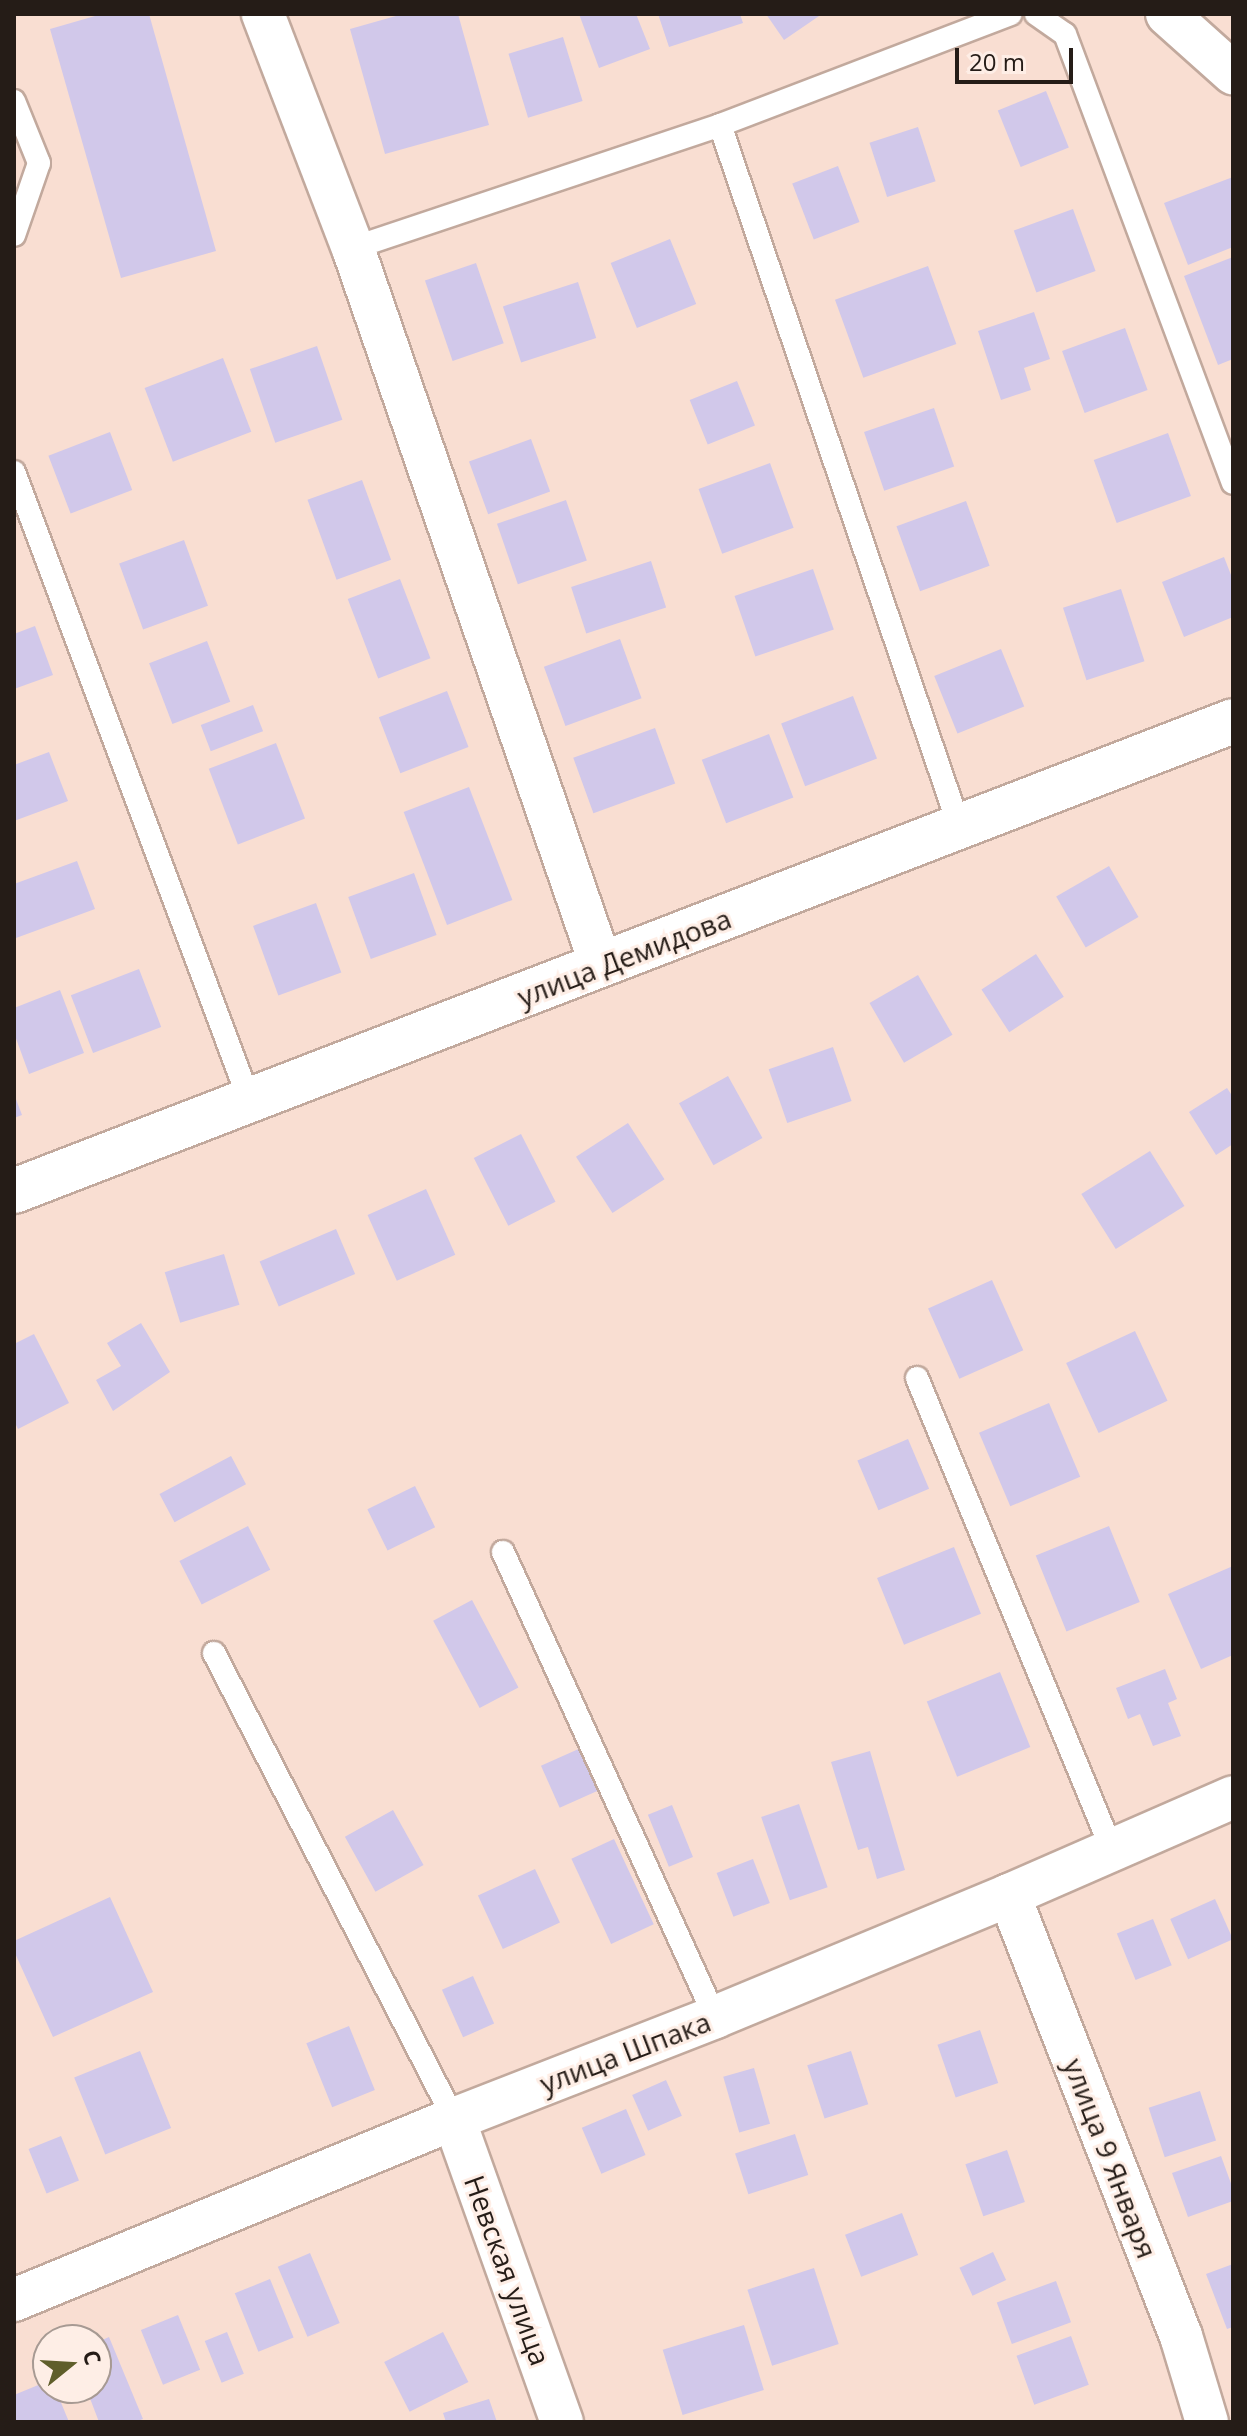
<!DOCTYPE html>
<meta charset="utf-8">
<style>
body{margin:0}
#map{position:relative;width:1247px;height:2436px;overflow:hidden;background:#f9ded2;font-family:"Open Sans",sans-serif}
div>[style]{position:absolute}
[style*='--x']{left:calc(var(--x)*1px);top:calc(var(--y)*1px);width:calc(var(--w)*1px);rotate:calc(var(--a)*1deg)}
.building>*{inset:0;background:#d1c8ea;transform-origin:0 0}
.roads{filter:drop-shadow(2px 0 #c2a99d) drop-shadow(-2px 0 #c2a99d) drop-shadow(0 2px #c2a99d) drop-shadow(0 -2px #c2a99d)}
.service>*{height:22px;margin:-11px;padding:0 11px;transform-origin:11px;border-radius:11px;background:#fff}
.minor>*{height:42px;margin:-21px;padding:0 21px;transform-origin:21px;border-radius:21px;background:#fff}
.tertiary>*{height:44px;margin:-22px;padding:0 22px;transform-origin:22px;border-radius:22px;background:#fff}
span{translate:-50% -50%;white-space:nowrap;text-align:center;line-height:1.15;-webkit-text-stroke:6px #feeee6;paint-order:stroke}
.street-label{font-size:28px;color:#251c17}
.frame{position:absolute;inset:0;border:16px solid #251c17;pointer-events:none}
.north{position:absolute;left:32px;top:2324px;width:80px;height:80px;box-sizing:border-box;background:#feeee6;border:2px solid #a79a93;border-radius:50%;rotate:72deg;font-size:22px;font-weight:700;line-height:32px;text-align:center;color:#251c17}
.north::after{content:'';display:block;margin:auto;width:28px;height:36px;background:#5f5e2b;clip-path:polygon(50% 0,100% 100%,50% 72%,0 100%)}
.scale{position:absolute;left:955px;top:48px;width:118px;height:36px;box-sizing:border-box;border:4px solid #251c17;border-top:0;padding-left:10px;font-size:24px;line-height:28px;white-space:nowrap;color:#251c17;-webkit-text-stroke:6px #feeee6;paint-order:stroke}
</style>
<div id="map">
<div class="building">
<i style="clip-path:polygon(102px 14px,149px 14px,216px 251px,121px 278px,50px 29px)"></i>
<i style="clip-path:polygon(403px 14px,458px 14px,489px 125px,385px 154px,350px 29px)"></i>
<i style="clip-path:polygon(579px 14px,636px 14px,650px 49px,599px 68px)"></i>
<i style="clip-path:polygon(658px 14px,740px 14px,743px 23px,669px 47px)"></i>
<i style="clip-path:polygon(766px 14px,822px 14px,784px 40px)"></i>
<i style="left:563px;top:37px;width:67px;height:57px;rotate:73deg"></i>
<i style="left:1046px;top:91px;width:61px;height:52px;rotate:68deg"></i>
<i style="left:918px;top:127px;width:57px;height:51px;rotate:72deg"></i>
<i style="left:838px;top:166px;width:60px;height:49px;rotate:69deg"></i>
<i style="clip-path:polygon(1233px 177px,1233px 247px,1188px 265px,1164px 203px)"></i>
<i style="left:1073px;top:209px;width:66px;height:63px;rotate:70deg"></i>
<i style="left:670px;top:239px;width:70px;height:64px;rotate:68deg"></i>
<i style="clip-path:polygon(1233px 257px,1233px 359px,1218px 365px,1184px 276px)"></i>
<i style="left:476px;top:263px;width:85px;height:54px;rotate:71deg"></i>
<i style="left:928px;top:266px;width:83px;height:99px;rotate:70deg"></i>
<i style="left:578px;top:282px;width:59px;height:79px;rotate:72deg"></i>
<i style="clip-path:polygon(1034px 312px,1050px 359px,1024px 368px,1031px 390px,1001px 400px,978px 331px)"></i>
<i style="left:1125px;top:328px;width:66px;height:67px;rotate:70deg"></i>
<i style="left:317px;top:346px;width:78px;height:71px;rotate:71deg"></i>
<i style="left:223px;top:358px;width:79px;height:84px;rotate:69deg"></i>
<i style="left:737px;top:381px;width:48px;height:51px;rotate:68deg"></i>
<i style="left:934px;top:408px;width:62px;height:74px;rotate:71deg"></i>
<i style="left:110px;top:432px;width:62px;height:66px;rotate:69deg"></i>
<i style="left:1168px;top:433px;width:67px;height:79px;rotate:70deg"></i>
<i style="left:531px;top:439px;width:56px;height:66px;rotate:70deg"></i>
<i style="left:770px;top:463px;width:69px;height:76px;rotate:70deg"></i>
<i style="left:362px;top:480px;width:85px;height:58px;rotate:70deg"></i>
<i style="left:566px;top:500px;width:64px;height:73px;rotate:71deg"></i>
<i style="left:966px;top:501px;width:69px;height:74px;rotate:70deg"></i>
<i style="left:184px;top:540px;width:70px;height:69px;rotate:70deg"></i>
<i style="clip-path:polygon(1224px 557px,1233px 580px,1233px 617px,1184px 637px,1162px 582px)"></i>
<i style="left:651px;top:561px;width:49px;height:84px;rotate:72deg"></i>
<i style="left:813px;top:569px;width:64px;height:83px;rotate:71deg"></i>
<i style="left:400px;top:579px;width:85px;height:56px;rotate:69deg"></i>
<i style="left:1121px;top:589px;width:76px;height:61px;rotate:72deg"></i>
<i style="clip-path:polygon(35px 626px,53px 675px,14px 689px,14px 634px)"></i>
<i style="left:620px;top:639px;width:63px;height:81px;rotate:70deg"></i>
<i style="left:207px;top:641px;width:65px;height:62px;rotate:69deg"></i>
<i style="left:1001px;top:649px;width:62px;height:72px;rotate:68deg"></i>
<i style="left:447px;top:691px;width:60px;height:73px;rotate:69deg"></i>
<i style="left:853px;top:696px;width:67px;height:77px;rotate:69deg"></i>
<i style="left:253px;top:705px;width:28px;height:56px;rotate:69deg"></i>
<i style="left:655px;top:728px;width:59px;height:87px;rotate:70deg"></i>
<i style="left:769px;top:734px;width:68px;height:72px;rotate:69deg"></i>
<i style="left:276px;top:743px;width:81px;height:72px;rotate:69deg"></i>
<i style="clip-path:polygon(49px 752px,68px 801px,14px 821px,14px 765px)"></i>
<i style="left:469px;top:787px;width:121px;height:70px;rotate:69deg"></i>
<i style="clip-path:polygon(77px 861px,95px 909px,16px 938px,14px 884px)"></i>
<i style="left:1109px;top:866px;width:59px;height:61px;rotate:60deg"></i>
<i style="left:414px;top:873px;width:66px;height:70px;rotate:70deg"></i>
<i style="left:316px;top:903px;width:74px;height:67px;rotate:70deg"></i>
<i style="left:1036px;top:954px;width:51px;height:65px;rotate:57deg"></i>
<i style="left:139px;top:969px;width:62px;height:73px;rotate:69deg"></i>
<i style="left:918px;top:975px;width:69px;height:56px;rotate:60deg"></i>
<i style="clip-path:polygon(60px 990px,84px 1053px,29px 1074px,14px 1033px,14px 1008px)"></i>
<i style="left:833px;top:1047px;width:57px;height:68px;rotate:71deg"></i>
<i style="left:728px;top:1076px;width:71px;height:56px;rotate:61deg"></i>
<i style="clip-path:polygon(1227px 1088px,1233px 1097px,1233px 1144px,1216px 1155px,1189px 1112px)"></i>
<i style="clip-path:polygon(14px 1094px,22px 1115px,14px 1118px)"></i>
<i style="left:628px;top:1123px;width:67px;height:62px;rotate:57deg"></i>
<i style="left:521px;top:1134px;width:76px;height:53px;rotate:63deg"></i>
<i style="left:1150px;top:1151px;width:65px;height:81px;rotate:58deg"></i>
<i style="left:426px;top:1189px;width:72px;height:64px;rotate:66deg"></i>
<i style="left:336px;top:1229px;width:49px;height:83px;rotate:67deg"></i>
<i style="left:224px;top:1254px;width:53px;height:62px;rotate:73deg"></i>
<i style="left:992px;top:1280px;width:77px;height:70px;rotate:66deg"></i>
<i style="clip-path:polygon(141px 1323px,170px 1372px,113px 1411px,96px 1380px,121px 1366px,107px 1343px)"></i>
<i style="left:1135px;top:1331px;width:77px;height:76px;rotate:65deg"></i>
<i style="clip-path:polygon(34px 1334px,69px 1403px,18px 1429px,14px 1421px,14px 1344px)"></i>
<i style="left:1049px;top:1403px;width:80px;height:76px;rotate:67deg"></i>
<i style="left:908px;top:1439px;width:54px;height:55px;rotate:67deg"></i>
<i style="left:231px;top:1456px;width:32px;height:81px;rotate:62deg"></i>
<i style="left:415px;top:1486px;width:46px;height:53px;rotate:64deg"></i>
<i style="left:248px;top:1526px;width:49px;height:77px;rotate:63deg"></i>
<i style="left:1109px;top:1526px;width:82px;height:79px;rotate:68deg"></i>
<i style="left:954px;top:1547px;width:72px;height:83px;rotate:68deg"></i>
<i style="clip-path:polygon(1233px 1566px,1233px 1655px,1201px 1669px,1168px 1594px)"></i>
<i style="left:472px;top:1600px;width:99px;height:44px;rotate:62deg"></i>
<i style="clip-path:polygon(1165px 1669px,1177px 1699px,1168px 1703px,1181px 1736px,1153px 1746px,1140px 1714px,1128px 1719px,1116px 1688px)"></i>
<i style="left:1000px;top:1672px;width:81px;height:79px;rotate:68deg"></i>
<i style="left:583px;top:1747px;width:46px;height:46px;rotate:66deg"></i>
<i style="clip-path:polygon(870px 1751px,905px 1870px,877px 1879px,868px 1847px,858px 1850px,831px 1762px)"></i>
<i style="left:799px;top:1804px;width:88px;height:40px;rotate:71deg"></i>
<i style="left:672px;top:1805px;width:56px;height:26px;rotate:68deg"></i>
<i style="left:393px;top:1810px;width:63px;height:55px;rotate:61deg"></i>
<i style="left:614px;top:1839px;width:94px;height:47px;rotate:65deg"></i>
<i style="left:753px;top:1859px;width:47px;height:39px;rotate:69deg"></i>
<i style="left:535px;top:1869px;width:59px;height:63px;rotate:65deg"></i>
<i style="clip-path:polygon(110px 1897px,153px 1992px,53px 2037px,14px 1951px,14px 1941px)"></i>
<i style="left:1215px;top:1899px;width:44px;height:49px;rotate:66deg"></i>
<i style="left:1153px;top:1919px;width:50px;height:39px;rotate:68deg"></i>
<i style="left:473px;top:1976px;width:52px;height:34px;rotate:66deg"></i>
<i style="left:349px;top:2026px;width:69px;height:46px;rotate:68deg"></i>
<i style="left:980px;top:2030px;width:56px;height:45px;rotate:71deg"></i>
<i style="left:140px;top:2051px;width:83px;height:71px;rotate:68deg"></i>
<i style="left:851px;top:2051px;width:56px;height:46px;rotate:72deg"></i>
<i style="left:754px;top:2068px;width:58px;height:32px;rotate:74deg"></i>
<i style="left:666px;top:2080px;width:39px;height:37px;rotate:66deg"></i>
<i style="left:1200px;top:2091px;width:52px;height:54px;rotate:72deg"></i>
<i style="left:626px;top:2109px;width:50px;height:48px;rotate:67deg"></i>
<i style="left:795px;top:2134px;width:43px;height:63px;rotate:72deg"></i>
<i style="left:61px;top:2136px;width:48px;height:35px;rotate:68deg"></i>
<i style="left:1007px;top:2150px;width:55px;height:44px;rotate:71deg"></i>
<i style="clip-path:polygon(1221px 2156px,1233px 2189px,1233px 2201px,1188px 2217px,1172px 2173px)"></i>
<i style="left:902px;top:2213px;width:45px;height:61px;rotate:69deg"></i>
<i style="left:993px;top:2252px;width:31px;height:37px;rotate:65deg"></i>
<i style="left:310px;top:2253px;width:76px;height:35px;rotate:67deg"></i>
<i style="clip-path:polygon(1233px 2264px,1233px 2327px,1227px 2329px,1206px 2274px)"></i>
<i style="left:814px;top:2268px;width:80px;height:70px;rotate:72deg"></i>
<i style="left:270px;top:2279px;width:63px;height:38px;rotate:68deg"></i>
<i style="left:1056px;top:2281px;width:44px;height:63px;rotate:70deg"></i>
<i style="left:178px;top:2315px;width:59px;height:40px;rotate:68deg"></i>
<i style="left:744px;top:2325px;width:68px;height:85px;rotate:73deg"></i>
<i style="left:227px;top:2332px;width:45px;height:24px;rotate:68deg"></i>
<i style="left:443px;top:2332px;width:56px;height:66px;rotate:63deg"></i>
<i style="left:1071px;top:2336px;width:52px;height:58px;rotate:70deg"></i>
<i style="clip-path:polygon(109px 2337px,143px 2419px,135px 2422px,99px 2422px,86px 2388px,96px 2388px,96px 2343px)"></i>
<i style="clip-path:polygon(48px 2381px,48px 2388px,55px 2388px,69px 2422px,14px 2422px,14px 2395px)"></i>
<i style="clip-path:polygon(489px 2399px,497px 2422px,446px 2422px,443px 2413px)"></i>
</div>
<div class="roads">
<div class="service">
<i style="--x:1036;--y:14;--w:35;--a:35"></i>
<i style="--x:1065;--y:34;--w:479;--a:69.5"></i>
<i style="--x:14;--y:101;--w:67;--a:68"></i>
<i style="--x:39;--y:163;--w:76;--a:109.1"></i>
<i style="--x:720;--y:125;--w:741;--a:71.17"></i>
<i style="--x:353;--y:248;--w:387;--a:-18.5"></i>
<i style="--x:720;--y:125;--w:311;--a:-20.9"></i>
<i style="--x:14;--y:472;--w:673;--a:69.46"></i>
<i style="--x:917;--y:1378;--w:511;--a:67.55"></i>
<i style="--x:503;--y:1552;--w:511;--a:65.49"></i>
<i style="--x:214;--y:1653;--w:524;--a:62.75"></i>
</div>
<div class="minor">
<i style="--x:263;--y:14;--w:251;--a:69"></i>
<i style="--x:353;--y:248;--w:759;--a:70.92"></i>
<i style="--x:1167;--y:14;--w:89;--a:41.8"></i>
<i style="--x:1009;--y:1895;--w:473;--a:68.7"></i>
<i style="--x:1181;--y:2336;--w:90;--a:73.2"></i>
<i style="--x:454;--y:2119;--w:322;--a:70.4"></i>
<i style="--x:14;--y:2300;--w:476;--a:-22.4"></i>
<i style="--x:454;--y:2119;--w:280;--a:-21.3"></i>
<i style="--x:715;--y:2017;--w:318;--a:-22.5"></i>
<i style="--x:1009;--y:1895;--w:244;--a:-23.6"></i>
</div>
<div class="tertiary">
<i style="--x:14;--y:1191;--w:1306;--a:-21.08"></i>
</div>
</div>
<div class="street-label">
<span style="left:624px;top:957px;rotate:-21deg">улица Демидова</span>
<span style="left:625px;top:2052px;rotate:-21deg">улица Шпака</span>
<span style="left:1111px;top:2158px;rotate:69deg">улица 9 Января</span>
<span style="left:508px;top:2270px;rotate:70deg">Невская улица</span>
</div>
<div class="frame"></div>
<div class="north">С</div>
<div class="scale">20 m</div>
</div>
